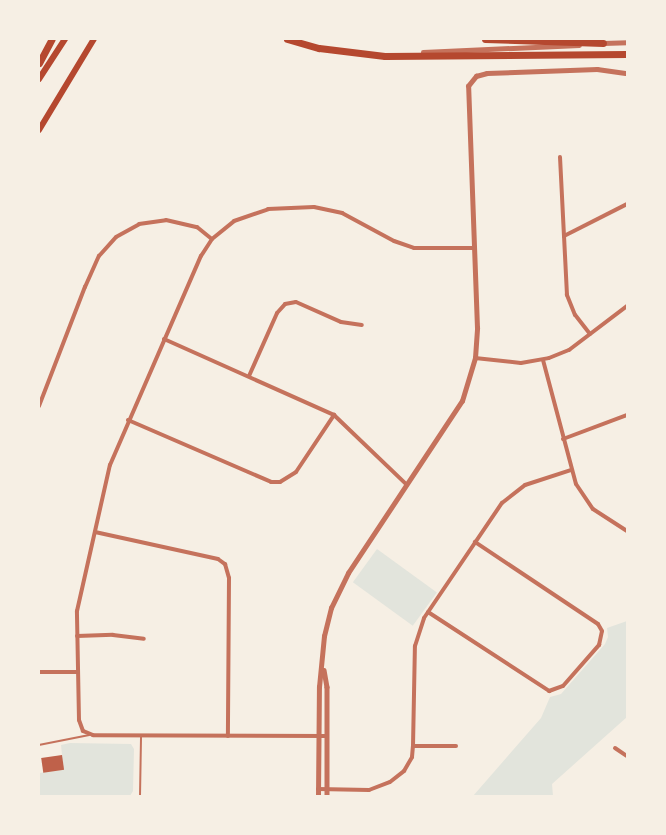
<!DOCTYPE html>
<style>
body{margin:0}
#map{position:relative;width:666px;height:835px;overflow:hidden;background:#f6efe4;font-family:"DejaVu Sans",sans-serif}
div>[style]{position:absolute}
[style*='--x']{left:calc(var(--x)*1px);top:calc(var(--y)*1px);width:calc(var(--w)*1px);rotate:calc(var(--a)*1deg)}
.green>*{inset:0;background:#e2e4dc;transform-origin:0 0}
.building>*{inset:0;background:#bf614a;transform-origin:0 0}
.service>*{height:1.5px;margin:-0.75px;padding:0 0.75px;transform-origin:0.75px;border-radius:0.75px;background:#c5725c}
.minor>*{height:4px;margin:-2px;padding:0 2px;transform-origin:2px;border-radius:2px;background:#c5725c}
.tertiary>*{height:4.5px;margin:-2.25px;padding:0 2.25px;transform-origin:2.25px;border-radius:2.25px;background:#c5725c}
.primary>*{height:6px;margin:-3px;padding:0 3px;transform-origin:3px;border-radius:3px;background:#b5482f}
.motorway>*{height:7px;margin:-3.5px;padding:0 3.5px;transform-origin:3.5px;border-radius:3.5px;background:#b5482f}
span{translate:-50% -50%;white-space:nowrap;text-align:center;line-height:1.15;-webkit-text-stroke:4.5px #f6efe4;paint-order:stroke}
.frame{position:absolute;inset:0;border:40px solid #f6efe4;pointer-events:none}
</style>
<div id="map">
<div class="green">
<i style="left:377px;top:549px;width:74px;height:41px;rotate:36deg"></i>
<i style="clip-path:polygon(627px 621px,627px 717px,552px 784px,553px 796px,473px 796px,541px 718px,550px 697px,561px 694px,605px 644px,608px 637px,607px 628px)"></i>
<i style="clip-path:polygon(70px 743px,131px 744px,134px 749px,133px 791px,130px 796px,39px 796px,39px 773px,60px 770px,58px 756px,62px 755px,61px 745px)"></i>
</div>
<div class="building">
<i style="left:62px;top:755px;width:15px;height:21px;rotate:82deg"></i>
</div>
<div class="service">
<i style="--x:39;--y:745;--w:51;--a:-11.3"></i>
<i style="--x:140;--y:796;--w:60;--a:-89"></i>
</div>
<div class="minor">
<i style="--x:560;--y:157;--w:79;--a:87.1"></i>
<i style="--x:590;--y:334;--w:24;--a:-128"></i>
<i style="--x:575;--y:315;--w:22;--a:-112"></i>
<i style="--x:567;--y:295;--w:59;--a:-92.9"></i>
<i style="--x:564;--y:236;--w:71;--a:-26.9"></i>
<i style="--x:164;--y:339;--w:186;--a:24.1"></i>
<i style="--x:334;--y:415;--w:101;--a:43.8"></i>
<i style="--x:475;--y:358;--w:46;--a:6.2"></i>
<i style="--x:521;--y:363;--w:28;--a:-10"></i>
<i style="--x:549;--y:358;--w:22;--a:-22"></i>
<i style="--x:569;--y:350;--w:73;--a:-37.2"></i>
<i style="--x:543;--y:360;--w:128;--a:75.1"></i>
<i style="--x:576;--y:484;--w:30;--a:56"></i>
<i style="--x:593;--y:509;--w:40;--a:32.9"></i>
<i style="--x:249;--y:376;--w:69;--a:-66"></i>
<i style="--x:277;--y:313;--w:12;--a:-48"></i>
<i style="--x:285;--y:304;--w:11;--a:-10"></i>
<i style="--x:296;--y:302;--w:49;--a:24"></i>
<i style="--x:341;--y:322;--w:21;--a:8"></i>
<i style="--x:39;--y:406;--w:128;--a:-68.9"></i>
<i style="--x:85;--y:287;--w:34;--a:-66"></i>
<i style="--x:99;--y:256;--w:25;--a:-48"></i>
<i style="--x:116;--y:237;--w:26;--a:-29"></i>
<i style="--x:139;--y:224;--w:27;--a:-8"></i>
<i style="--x:166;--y:220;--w:32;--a:13"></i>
<i style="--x:197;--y:227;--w:19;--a:39"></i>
<i style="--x:128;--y:420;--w:156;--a:23.4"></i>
<i style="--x:271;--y:482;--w:9;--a:0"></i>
<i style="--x:280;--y:482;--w:19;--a:-32"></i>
<i style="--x:296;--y:472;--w:69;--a:-56.3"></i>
<i style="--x:563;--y:439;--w:68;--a:-20.6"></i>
<i style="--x:95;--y:532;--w:126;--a:12.4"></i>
<i style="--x:218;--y:559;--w:9;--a:36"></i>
<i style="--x:225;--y:564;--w:15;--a:74"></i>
<i style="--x:229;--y:578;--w:158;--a:90.4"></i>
<i style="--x:428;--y:612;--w:145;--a:33.1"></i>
<i style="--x:549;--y:691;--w:15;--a:-20"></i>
<i style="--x:563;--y:686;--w:55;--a:-48.7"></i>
<i style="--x:599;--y:645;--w:14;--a:-78"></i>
<i style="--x:602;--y:631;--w:8;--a:-120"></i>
<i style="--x:598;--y:624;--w:148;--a:-146.3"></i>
<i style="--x:77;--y:636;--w:36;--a:-2"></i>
<i style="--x:113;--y:635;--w:31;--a:7"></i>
<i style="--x:39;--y:672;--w:39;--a:0"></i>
<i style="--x:327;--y:736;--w:234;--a:-179.8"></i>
<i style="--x:93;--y:735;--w:11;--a:-158"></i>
<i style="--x:83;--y:731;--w:12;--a:-110"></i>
<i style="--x:79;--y:720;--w:109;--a:-91.1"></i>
<i style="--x:77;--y:611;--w:150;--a:-77.3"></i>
<i style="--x:110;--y:465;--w:228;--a:-66.5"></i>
<i style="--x:201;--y:256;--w:20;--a:-57"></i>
<i style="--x:212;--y:239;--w:28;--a:-39"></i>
<i style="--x:234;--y:221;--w:36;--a:-19"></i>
<i style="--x:268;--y:209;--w:46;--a:-2.5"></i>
<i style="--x:314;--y:207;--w:29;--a:12"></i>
<i style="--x:342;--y:213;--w:59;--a:28.3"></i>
<i style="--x:394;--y:241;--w:21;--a:19"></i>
<i style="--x:414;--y:248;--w:60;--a:0"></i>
<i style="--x:413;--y:746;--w:43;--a:0"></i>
<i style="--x:615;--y:748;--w:14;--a:34"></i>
<i style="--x:318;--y:789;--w:51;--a:1.1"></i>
<i style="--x:369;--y:790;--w:22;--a:-21"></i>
<i style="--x:390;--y:782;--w:18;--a:-38"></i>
<i style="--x:404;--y:771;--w:16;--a:-60"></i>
<i style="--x:412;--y:757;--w:11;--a:-85"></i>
<i style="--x:413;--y:746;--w:100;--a:-88.9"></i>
<i style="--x:415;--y:646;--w:29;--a:-72"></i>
<i style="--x:424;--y:618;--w:139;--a:-55.9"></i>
<i style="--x:502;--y:503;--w:29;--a:-38"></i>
<i style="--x:525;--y:485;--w:48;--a:-18.1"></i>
</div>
<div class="tertiary">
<i style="--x:603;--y:43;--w:24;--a:-2"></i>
<i style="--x:423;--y:52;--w:156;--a:-2.6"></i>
<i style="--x:324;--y:670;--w:17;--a:80"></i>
<i style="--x:327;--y:687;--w:109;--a:90"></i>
<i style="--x:318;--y:796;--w:109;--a:-89.5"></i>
<i style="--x:319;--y:687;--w:51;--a:-84.4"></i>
<i style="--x:324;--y:636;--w:29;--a:-76"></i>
<i style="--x:331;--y:608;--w:39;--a:-64"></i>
<i style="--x:348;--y:573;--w:206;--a:-56.5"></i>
<i style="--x:462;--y:401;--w:45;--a:-73.2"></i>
<i style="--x:475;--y:358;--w:30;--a:-86"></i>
<i style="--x:477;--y:328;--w:242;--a:-92.1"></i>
<i style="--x:468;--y:86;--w:13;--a:-51"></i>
<i style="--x:476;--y:76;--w:11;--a:-15"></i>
<i style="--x:487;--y:73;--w:110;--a:-2.1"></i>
<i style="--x:597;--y:69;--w:30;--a:8"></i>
</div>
<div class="primary">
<i style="--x:39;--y:79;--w:48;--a:-57"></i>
<i style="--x:39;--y:130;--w:106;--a:-58.9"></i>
</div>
<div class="motorway">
<i style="--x:287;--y:39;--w:33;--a:16"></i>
<i style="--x:319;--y:48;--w:66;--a:6.9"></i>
<i style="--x:385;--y:56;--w:242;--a:-0.5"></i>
<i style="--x:485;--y:39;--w:118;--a:1.9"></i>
<i style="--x:39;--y:63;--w:27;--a:-62"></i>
</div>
<div class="frame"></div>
</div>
